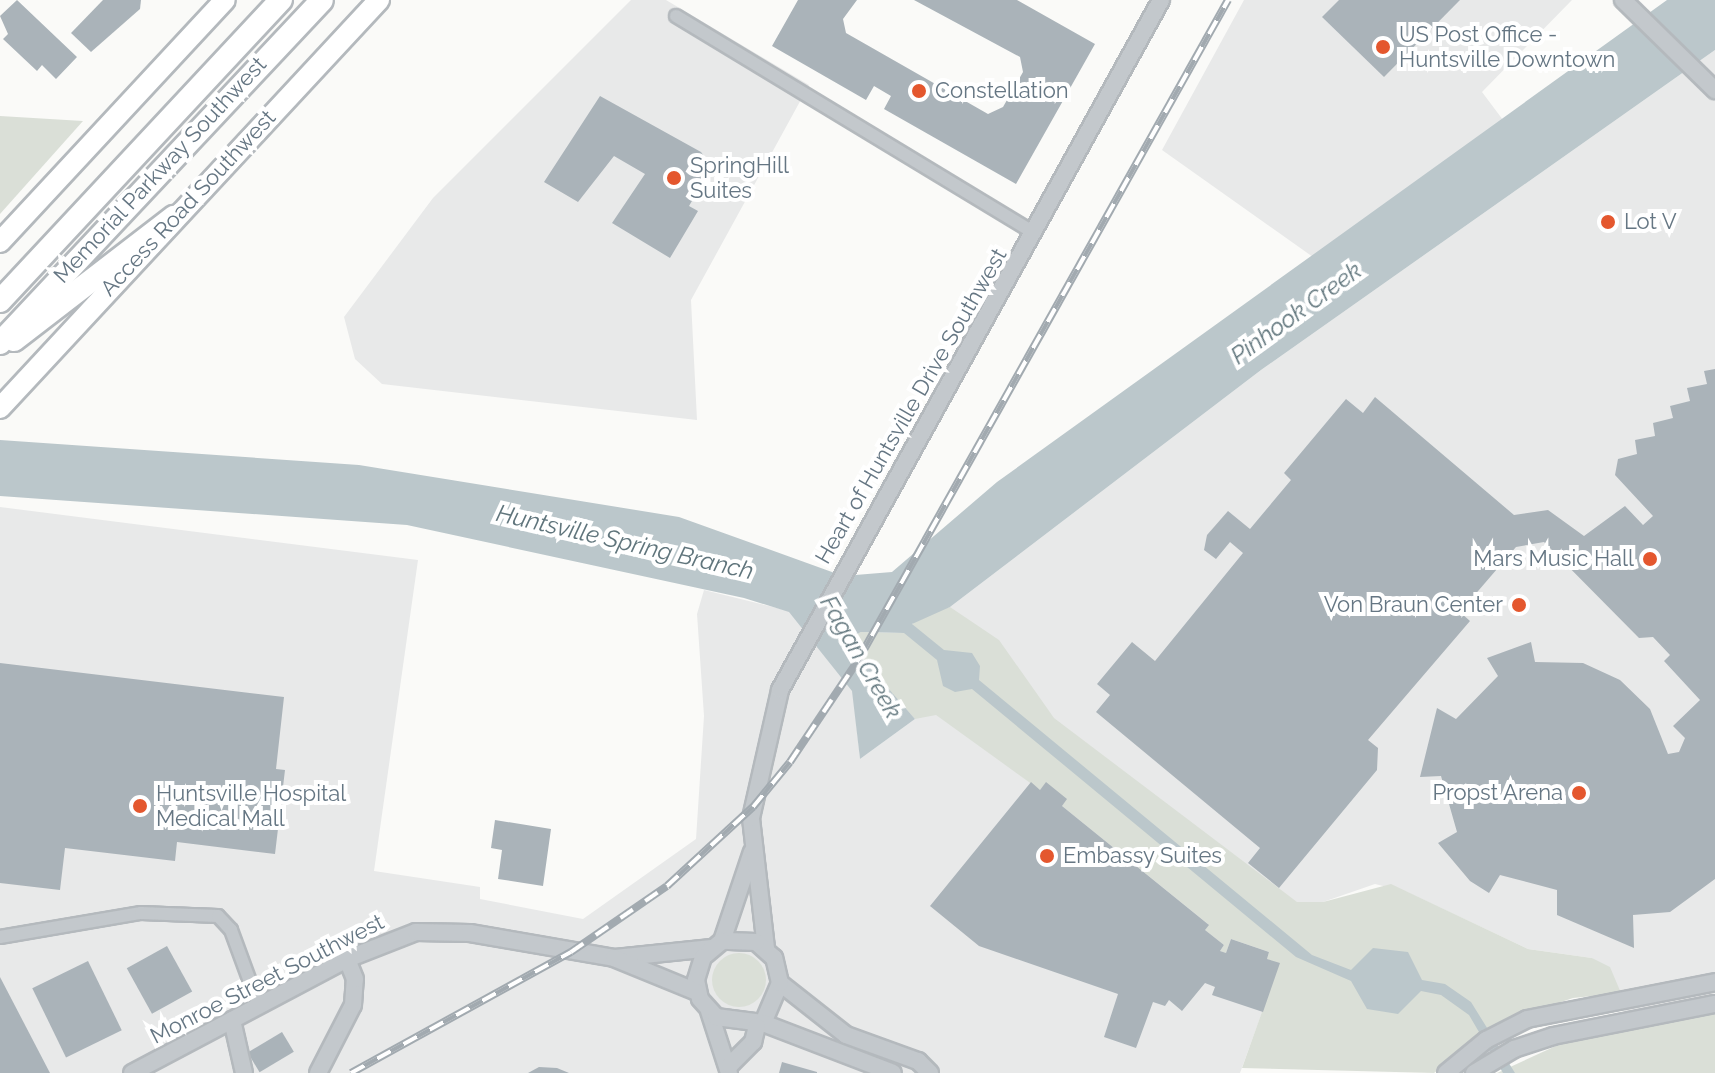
<!DOCTYPE html>
<style>
body{margin:0}
#map{position:relative;width:1715px;height:1073px;overflow:hidden;background:#fafaf8;font-family:Raleway,sans-serif}
div>[style]{position:absolute}
[style*='--x']{left:calc(var(--x)*1px);top:calc(var(--y)*1px);width:calc(var(--w)*1px);rotate:calc(var(--a)*1deg)}
.built>*{inset:0;background:#e8e9e9}
.green>*{inset:0;background:#dadfd7}
.round{border-radius:50%}
.water>*{inset:0;background:#bbc7cb}
.building>*{inset:0;background:#aab3b9;transform-origin:0 0}
.roads{filter:drop-shadow(2px 0 #b4b9bd) drop-shadow(-2px 0 #b4b9bd) drop-shadow(0 2px #b4b9bd) drop-shadow(0 -2px #b4b9bd)}
.minor>*{height:12px;margin:-6px;padding:0 6px;transform-origin:6px;border-radius:6px;background:#c3c8cc}
.tertiary>*{height:16px;margin:-8px;padding:0 8px;transform-origin:8px;border-radius:8px;background:#c3c8cc}
.trunk>*{height:20px;margin:-10px;padding:0 10px;transform-origin:10px;border-radius:10px;background:#fff}
.motorway>*{height:22px;margin:-11px;padding:0 11px;transform-origin:11px;border-radius:11px;background:#fff}
.rail>*{height:8px;margin-top:-4px;transform-origin:0;background:repeating-linear-gradient(90deg,#fff 0 15px,#a2aab0 0 30px);box-sizing:border-box;border-block:2px solid #a2aab0}
.dots>*{width:22px;height:22px;translate:-50% -50%;box-sizing:border-box;border:4px solid #fff;border-radius:50%}
span{translate:-50% -50%;white-space:nowrap;text-align:center;line-height:1.15;-webkit-text-stroke:8px #fff;paint-order:stroke}
.poi-label{font-size:22px;color:#657683}
.left{translate:0 -50%;text-align:left}
.right{translate:-100% -50%;text-align:right}
.street-label{font-size:22px;color:#657683}
.water-label{font-size:24px;color:#60757c;font-style:italic}
</style>
<div id="map">
<div class="built">
<i style="clip-path:polygon(631px 0,666px 0,809px 85px,691px 300px,697px 420px,382px 384px,355px 359px,344px 317px,433px 198px)"></i>
<i style="clip-path:polygon(1244px 0,1572px 0,1482px 92px,1503px 120px,1313px 257px,1162px 150px)"></i>
<i style="clip-path:polygon(1715px 50px,1715px 1013px,1629px 1032px,1621px 993px,1592px 958px,1528px 949px,1407px 892px,1375px 884px,1323px 902px,1297px 903px,1261px 877px,1220px 950px,1231px 939px,1269px 952px,1280px 963px,1240px 1073px,0 1073px,0 507px,418px 560px,374px 871px,480px 887px,480px 899px,583px 919px,696px 839px,704px 716px,697px 614px,704px 590px,789px 611px,853px 691px,860px 759px,915px 719px,849px 647px,904px 633px,921px 615px,950px 607px,1261px 370px)"></i>
</div>
<div class="green">
<i style="clip-path:polygon(0 116px,83px 121px,0 214px)"></i>
<i style="clip-path:polygon(950px 607px,999px 640px,1054px 718px,1297px 902px,1323px 902px,1391px 884px,1528px 949px,1592px 958px,1610px 967px,1621px 993px,1573px 998px,1507px 1020px,1434px 1073px,1242px 1068px,1279px 964px,1267px 959px,1269px 952px,1231px 939px,1226px 953px,1220px 951px,1224px 945px,1205px 930px,1208px 924px,1062px 806px,1066px 799px,1046px 783px,1040px 790px,936px 715px,915px 719px,845px 640px,861px 632px,904px 633px,921px 615px)"></i>
<i class="round" style="left:712px;top:953px;width:54px;height:54px"></i>
<i style="clip-path:polygon(1715px 1013px,1715px 1073px,1497px 1073px,1558px 1045px)"></i>
</div>
<div class="water">
<i style="clip-path:polygon(1667px 0,1715px 0,1715px 50px,1261px 370px,950px 607px,912px 624px,944px 650px,972px 653px,980px 666px,979px 680px,1312px 955px,1351px 970px,1373px 948px,1408px 952px,1422px 980px,1445px 984px,1471px 1002px,1515px 1073px,1503px 1073px,1469px 1015px,1441px 995px,1421px 991px,1398px 1014px,1367px 1009px,1351px 981px,1296px 957px,972px 689px,955px 692px,943px 686px,937px 660px,904px 633px,861px 632px,846px 640px,915px 719px,860px 759px,852px 691px,789px 612px,744px 598px,407px 525px,0 496px,0 440px,359px 465px,679px 517px,843px 576px,892px 572px,997px 482px)"></i>
</div>
<div class="building">
<i style="clip-path:polygon(17px 0,77px 57px,56px 79px,42px 65px,37px 71px,3px 39px,8px 34px,0 16px)"></i>
<i style="clip-path:polygon(103px 0,141px 0,140px 9px,91px 52px,71px 33px)"></i>
<i style="clip-path:polygon(798px 0,857px 0,843px 19px,846px 33px,988px 114px,1003px 107px,1023px 72px,1020px 57px,914px 0,1017px 0,1095px 44px,1016px 184px,884px 109px,891px 96px,874px 86px,866px 100px,772px 46px)"></i>
<i style="clip-path:polygon(1339px 0,1460px 0,1384px 77px,1322px 17px)"></i>
<i style="clip-path:polygon(600px 96px,701px 152px,712px 167px,689px 206px,698px 211px,670px 258px,612px 223px,645px 174px,614px 156px,578px 202px,544px 182px)"></i>
<i style="clip-path:polygon(1715px 369px,1715px 879px,1670px 912px,1633px 915px,1634px 948px,1557px 915px,1557px 890px,1500px 875px,1489px 893px,1470px 881px,1438px 843px,1457px 832px,1441px 776px,1420px 777px,1437px 708px,1456px 719px,1498px 676px,1487px 658px,1531px 642px,1535px 662px,1583px 663px,1620px 680px,1650px 709px,1668px 754px,1679px 752px,1685px 738px,1673px 726px,1700px 700px,1664px 661px,1670px 655px,1653px 637px,1639px 638px,1544px 542px,1516px 547px,1460px 612px,1470px 621px,1368px 740px,1378px 748px,1377px 770px,1279px 888px,1248px 863px,1260px 848px,1096px 712px,1110px 695px,1097px 684px,1132px 642px,1155px 661px,1243px 553px,1230px 542px,1216px 559px,1204px 550px,1207px 535px,1228px 511px,1250px 529px,1291px 480px,1284px 473px,1346px 399px,1363px 413px,1375px 397px,1514px 515px,1548px 510px,1584px 536px,1625px 506px,1643px 525px,1653px 516px,1615px 475px,1618px 459px,1637px 454px,1635px 440px,1655px 436px,1653px 423px,1673px 418px,1670px 406px,1690px 401px,1687px 388px,1707px 384px,1704px 371px)"></i>
<i style="clip-path:polygon(0 663px,284px 697px,276px 769px,285px 770px,275px 854px,177px 842px,175px 861px,65px 848px,60px 890px,0 883px)"></i>
<i style="clip-path:polygon(1031px 782px,1040px 790px,1046px 782px,1067px 799px,1062px 806px,1209px 925px,1205px 930px,1224px 945px,1220px 951px,1226px 953px,1231px 939px,1269px 952px,1267px 959px,1280px 963px,1263px 1012px,1212px 995px,1215px 987px,1205px 983px,1182px 1011px,1169px 1000px,1165px 1006px,1153px 1002px,1136px 1048px,1104px 1037px,1118px 994px,979px 946px,930px 906px)"></i>
<i style="clip-path:polygon(495px 820px,551px 829px,543px 886px,498px 879px,502px 850px,491px 848px)"></i>
<i style="left:167px;top:946px;width:52px;height:46px;rotate:61deg"></i>
<i style="left:88px;top:961px;width:77px;height:62px;rotate:64deg"></i>
<i style="clip-path:polygon(0 977px,50px 1073px,0 1073px)"></i>
<i style="left:282px;top:1032px;width:23px;height:40px;rotate:59deg"></i>
<i style="clip-path:polygon(782px 1062px,817px 1072px,817px 1073px,779px 1073px)"></i>
<i style="clip-path:polygon(539px 1067px,557px 1068px,569px 1073px,528px 1073px)"></i>
</div>
<div class="roads">
<div class="minor">
<i style="--x:676;--y:16;--w:419;--a:31.2"></i>
<i style="--x:0;--y:937;--w:143;--a:-9.7"></i>
<i style="--x:141;--y:913;--w:77;--a:2.2"></i>
<i style="--x:218;--y:916;--w:19;--a:47"></i>
<i style="--x:231;--y:930;--w:81;--a:69.8"></i>
</div>
<div class="tertiary">
<i style="--x:1623;--y:0;--w:129;--a:44.4"></i>
<i style="--x:722;--y:941;--w:94;--a:-71.4"></i>
<i style="--x:766;--y:948;--w:131;--a:-96.6"></i>
<i style="--x:751;--y:818;--w:131;--a:-77.2"></i>
<i style="--x:780;--y:690;--w:788;--a:-61.09"></i>
<i style="--x:615;--y:958;--w:97;--a:-5.9"></i>
<i style="--x:780;--y:983;--w:84;--a:38.2"></i>
<i style="--x:846;--y:1035;--w:77;--a:19.9"></i>
<i style="--x:918;--y:1061;--w:17;--a:45"></i>
<i style="--x:709;--y:1011;--w:65;--a:72.1"></i>
<i style="--x:232;--y:1020;--w:54;--a:77.2"></i>
<i style="--x:763;--y:1023;--w:43;--a:-67"></i>
<i style="--x:780;--y:983;--w:26;--a:-103"></i>
<i style="--x:774;--y:958;--w:24;--a:-138"></i>
<i style="--x:756;--y:942;--w:34;--a:-178"></i>
<i style="--x:722;--y:941;--w:25;--a:140"></i>
<i style="--x:703;--y:957;--w:24;--a:107"></i>
<i style="--x:696;--y:980;--w:19;--a:78"></i>
<i style="--x:700;--y:999;--w:24;--a:48"></i>
<i style="--x:716;--y:1017;--w:47;--a:7.3"></i>
<i style="--x:763;--y:1023;--w:139;--a:21"></i>
<i style="--x:730;--y:1065;--w:33;--a:-45"></i>
<i style="--x:753;--y:1042;--w:16;--a:-76"></i>
<i style="--x:132;--y:1073;--w:243;--a:-27.9"></i>
<i style="--x:347;--y:959;--w:74;--a:-21.4"></i>
<i style="--x:416;--y:932;--w:54;--a:1.1"></i>
<i style="--x:470;--y:933;--w:146;--a:9.8"></i>
<i style="--x:614;--y:958;--w:90;--a:22.3"></i>
<i style="--x:318;--y:1073;--w:76;--a:-62.8"></i>
<i style="--x:353;--y:1005;--w:26;--a:-86"></i>
<i style="--x:355;--y:979;--w:22;--a:-112"></i>
<i style="--x:1446;--y:1073;--w:52;--a:-39.5"></i>
<i style="--x:1486;--y:1040;--w:46;--a:-27.1"></i>
<i style="--x:1527;--y:1019;--w:192;--a:-11.1"></i>
<i style="--x:1474;--y:1073;--w:47;--a:-31"></i>
<i style="--x:1514;--y:1049;--w:41;--a:-18.4"></i>
<i style="--x:1553;--y:1036;--w:165;--a:-11.2"></i>
</div>
<div class="trunk">
<i style="--x:0;--y:242;--w:330;--a:-47.1"></i>
<i style="--x:0;--y:408;--w:557;--a:-47.11"></i>
</div>
<div class="motorway">
<i style="--x:0;--y:301;--w:412;--a:-47"></i>
<i style="--x:14;--y:340;--w:202;--a:-37.6"></i>
<i style="--x:0;--y:343;--w:470;--a:-46.8"></i>
</div>
</div>
<div class="rail">
<i style="--x:351;--y:1073;--w:251;--a:-28.8"></i>
<i style="--x:571;--y:952;--w:116;--a:-34.5"></i>
<i style="--x:667;--y:886;--w:117;--a:-42.6"></i>
<i style="--x:753;--y:807;--w:58;--a:-50.6"></i>
<i style="--x:790;--y:762;--w:120;--a:-56.2"></i>
<i style="--x:857;--y:662;--w:759;--a:-60.73"></i>
</div>
<div class="dots">
<i style="left:1383px;top:47px;background:#e4572e"></i>
<i style="left:919px;top:91px;background:#e4572e"></i>
<i style="left:674px;top:178px;background:#e4572e"></i>
<i style="left:1608px;top:222px;background:#e4572e"></i>
<i style="left:1650px;top:559px;background:#e4572e"></i>
<i style="left:1519px;top:605px;background:#e4572e"></i>
<i style="left:1579px;top:793px;background:#e4572e"></i>
<i style="left:140px;top:806px;background:#e4572e"></i>
<i style="left:1047px;top:856px;background:#e4572e"></i>
</div>
<div class="poi-label">
<span class="left" style="left:1399px;top:47px">US Post Office -<br>Huntsville Downtown</span>
<span class="left" style="left:935px;top:91px">Constellation</span>
<span class="left" style="left:690px;top:178px">SpringHill<br>Suites</span>
<span class="left" style="left:1624px;top:222px">Lot V</span>
<span class="right" style="left:1634px;top:559px">Mars Music Hall</span>
<span class="right" style="left:1503px;top:605px">Von Braun Center</span>
<span class="left" style="left:156px;top:806px">Huntsville Hospital<br>Medical Mall</span>
<span class="right" style="left:1563px;top:793px">Propst Arena</span>
<span class="left" style="left:1063px;top:856px">Embassy Suites</span>
</div>
<div class="street-label">
<span style="left:160px;top:170px;rotate:-47deg">Memorial Parkway Southwest</span>
<span style="left:188px;top:203px;rotate:-47deg">Access Road Southwest</span>
<span style="left:911px;top:406px;rotate:-60deg">Heart of Huntsville Drive Southwest</span>
<span style="left:267px;top:979px;rotate:-27deg">Monroe Street Southwest</span>
</div>
<div class="water-label">
<span style="left:1296px;top:313px;rotate:-36deg">Pinhook Creek</span>
<span style="left:625px;top:542px;rotate:13deg">Huntsville Spring Branch</span>
<span style="left:861px;top:657px;rotate:60deg">Fagan Creek</span>
</div>
</div>
